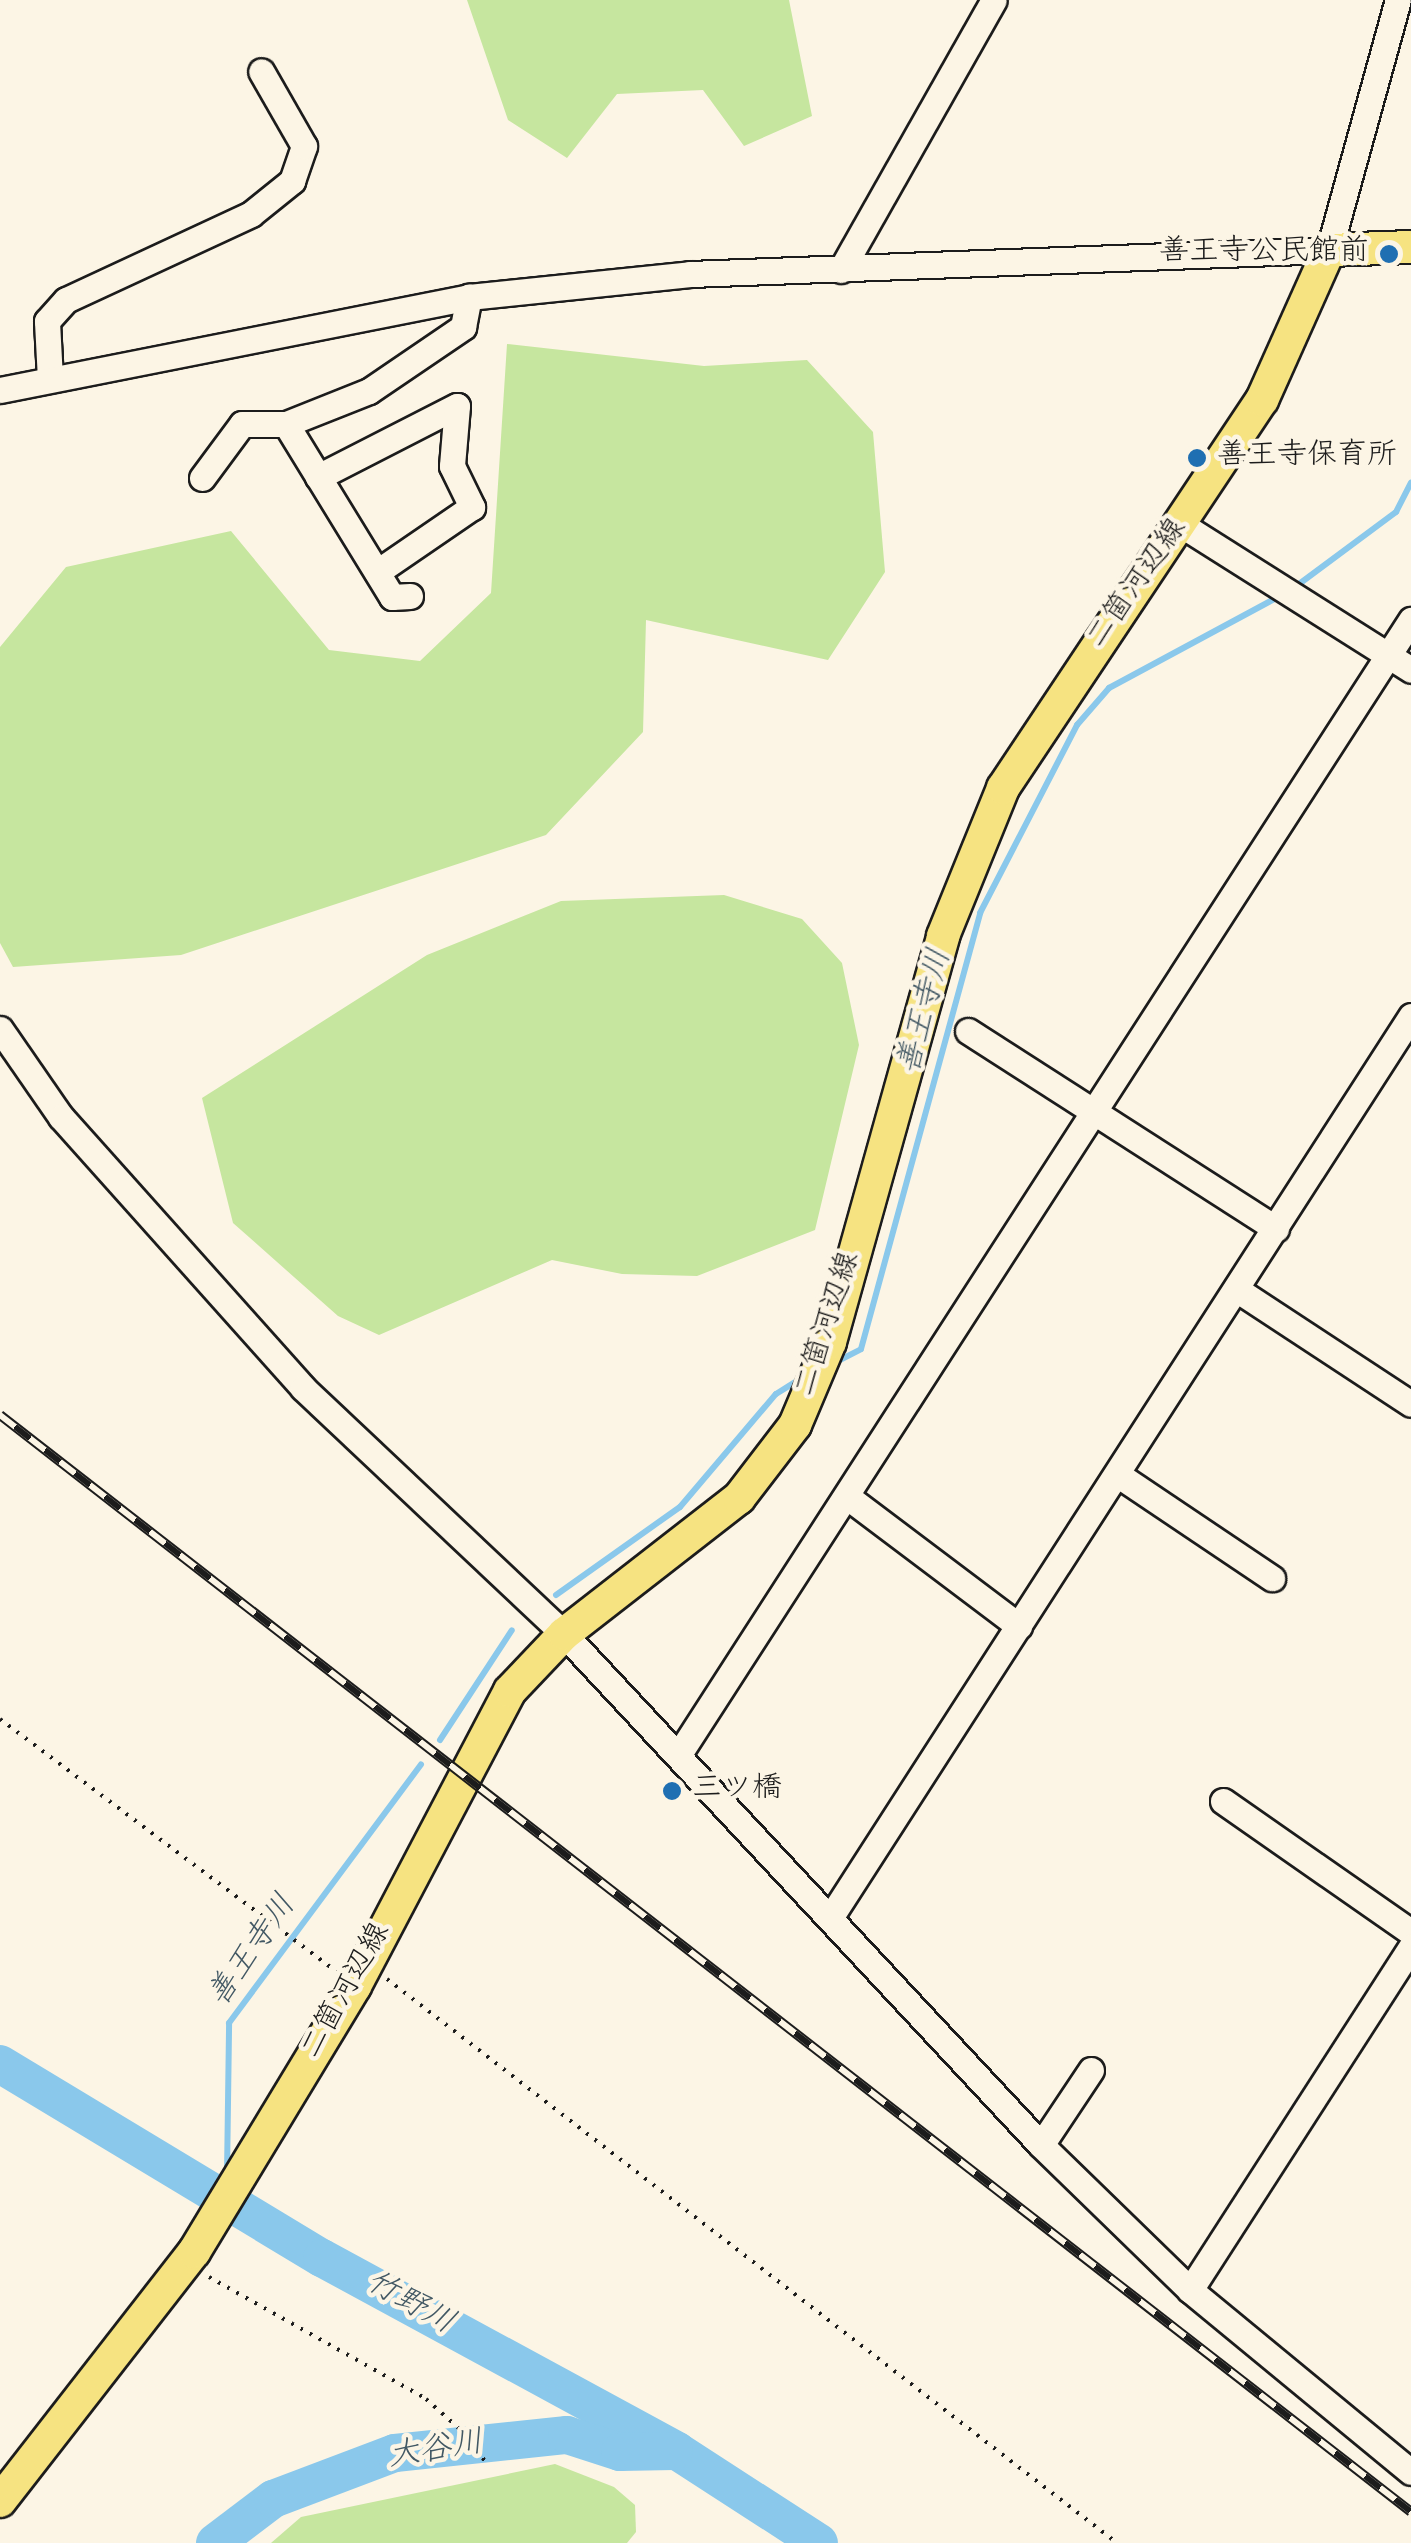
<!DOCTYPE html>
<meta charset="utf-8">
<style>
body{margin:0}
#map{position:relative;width:1411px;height:2543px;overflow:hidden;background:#fcf5e5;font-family:"Gochi Hand","Klee One",sans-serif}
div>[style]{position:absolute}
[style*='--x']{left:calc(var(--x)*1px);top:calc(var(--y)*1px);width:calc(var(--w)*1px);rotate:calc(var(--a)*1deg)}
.green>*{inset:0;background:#c6e69f}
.stream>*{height:6px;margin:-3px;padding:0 3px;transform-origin:3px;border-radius:3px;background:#8ac8eb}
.river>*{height:38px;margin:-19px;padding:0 19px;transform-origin:19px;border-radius:19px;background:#8ac8eb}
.path>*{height:4px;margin-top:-2px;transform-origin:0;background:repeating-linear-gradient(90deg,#1c1c1c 0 2.5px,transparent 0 10.5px)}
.roads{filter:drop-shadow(2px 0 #1c1c1c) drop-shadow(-2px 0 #1c1c1c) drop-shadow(0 2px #1c1c1c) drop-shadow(0 -2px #1c1c1c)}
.minor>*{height:25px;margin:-12.5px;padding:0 12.5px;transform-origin:12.5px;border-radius:12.5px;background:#fcf5e5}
.major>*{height:32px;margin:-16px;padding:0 16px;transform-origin:16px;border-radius:16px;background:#f6e381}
.rail>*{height:10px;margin-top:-5px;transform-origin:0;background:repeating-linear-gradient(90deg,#fcf5e5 0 19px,#1c1c1c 0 38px);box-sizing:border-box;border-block:2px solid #1c1c1c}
.dots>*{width:28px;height:28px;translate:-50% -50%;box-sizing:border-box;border:5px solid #fcf5e5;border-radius:50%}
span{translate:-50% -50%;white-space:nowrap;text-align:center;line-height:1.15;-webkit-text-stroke:9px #fcf5e5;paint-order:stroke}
.poi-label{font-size:30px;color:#1c1c1c}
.right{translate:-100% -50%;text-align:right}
.left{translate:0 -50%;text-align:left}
.street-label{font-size:30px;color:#1c1c1c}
.water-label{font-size:32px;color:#425864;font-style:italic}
</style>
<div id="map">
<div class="green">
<i style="clip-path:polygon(467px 0,789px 0,812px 116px,744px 146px,703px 90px,617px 94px,567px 158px,508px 120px)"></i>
<i style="clip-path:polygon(507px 344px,704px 366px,807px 360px,873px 432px,885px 572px,828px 660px,646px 620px,643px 732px,546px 835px,181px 955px,13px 967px,0 943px,0 647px,66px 567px,231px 531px,329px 650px,420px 661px,491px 593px)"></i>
<i style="clip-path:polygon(724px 895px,802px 919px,842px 963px,859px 1045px,815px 1230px,697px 1276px,622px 1274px,552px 1260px,379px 1335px,338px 1316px,233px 1223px,202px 1098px,427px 955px,561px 901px)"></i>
<i style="clip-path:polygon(555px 2464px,614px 2487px,635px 2505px,636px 2532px,627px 2543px,271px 2543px,301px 2517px)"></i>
</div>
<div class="stream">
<i style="--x:1295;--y:587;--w:126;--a:-36.6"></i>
<i style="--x:1396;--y:512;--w:33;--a:-63"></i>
<i style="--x:834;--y:1363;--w:30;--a:-27"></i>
<i style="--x:861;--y:1349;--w:452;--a:-74.7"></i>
<i style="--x:980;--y:913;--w:212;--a:-62.7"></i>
<i style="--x:1077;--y:725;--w:49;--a:-49.1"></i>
<i style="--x:1109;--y:688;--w:194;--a:-28.3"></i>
<i style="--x:556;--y:1595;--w:152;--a:-35.4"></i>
<i style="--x:680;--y:1507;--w:148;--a:-49.7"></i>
<i style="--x:776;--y:1394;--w:28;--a:-32"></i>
<i style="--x:440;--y:1740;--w:131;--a:-56.8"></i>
<i style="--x:227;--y:2174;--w:151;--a:-89.2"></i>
<i style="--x:229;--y:2023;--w:322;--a:-53.4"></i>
</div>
<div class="river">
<i style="--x:0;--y:2064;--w:376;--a:31.1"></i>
<i style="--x:322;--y:2258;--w:404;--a:28.5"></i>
<i style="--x:677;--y:2451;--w:169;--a:32.9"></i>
<i style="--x:215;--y:2543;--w:73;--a:-37.2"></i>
<i style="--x:273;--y:2499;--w:130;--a:-20.7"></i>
<i style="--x:395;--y:2453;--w:173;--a:-6"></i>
<i style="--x:567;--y:2435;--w:56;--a:17.8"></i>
<i style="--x:620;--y:2452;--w:54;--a:-1.1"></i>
</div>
<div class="path">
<i style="--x:0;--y:1719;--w:420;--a:36.9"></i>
<i style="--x:387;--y:1979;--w:922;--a:37.69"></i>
<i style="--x:209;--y:2277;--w:249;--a:29.3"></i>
<i style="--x:426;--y:2399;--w:62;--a:41.7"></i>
<i style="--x:472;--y:2440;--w:29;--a:59"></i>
</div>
<div class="roads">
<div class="minor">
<i style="--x:841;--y:270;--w:310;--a:-60.5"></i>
<i style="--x:50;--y:379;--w:58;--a:-93"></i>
<i style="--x:47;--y:321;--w:28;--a:-48"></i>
<i style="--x:66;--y:300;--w:204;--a:-24.9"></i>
<i style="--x:251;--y:214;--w:53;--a:-38.8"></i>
<i style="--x:292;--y:181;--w:37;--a:-71"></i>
<i style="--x:304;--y:146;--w:86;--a:-119.8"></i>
<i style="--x:0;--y:390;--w:478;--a:-11.2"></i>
<i style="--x:469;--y:297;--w:222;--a:-5.9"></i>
<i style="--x:690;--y:274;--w:639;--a:-2.15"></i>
<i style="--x:1329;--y:250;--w:259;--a:-74.6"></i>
<i style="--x:318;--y:477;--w:156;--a:-27.1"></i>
<i style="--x:457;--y:406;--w:60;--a:94.8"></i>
<i style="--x:452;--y:466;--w:46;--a:64"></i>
<i style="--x:472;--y:507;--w:115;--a:145.6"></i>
<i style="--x:202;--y:478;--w:67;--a:-53.5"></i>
<i style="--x:242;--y:424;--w:44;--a:0"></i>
<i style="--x:1182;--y:525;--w:271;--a:32.3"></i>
<i style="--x:410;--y:596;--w:18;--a:177"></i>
<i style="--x:392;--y:597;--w:203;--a:-121.5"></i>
<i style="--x:286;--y:424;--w:89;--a:-21.7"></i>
<i style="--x:369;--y:391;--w:114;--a:-34.2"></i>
<i style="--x:463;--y:327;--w:31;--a:-79"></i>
<i style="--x:0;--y:1029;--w:107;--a:55.3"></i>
<i style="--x:61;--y:1117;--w:363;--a:48.2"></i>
<i style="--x:303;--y:1388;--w:359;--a:43.3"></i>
<i style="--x:564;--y:1634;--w:699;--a:46.97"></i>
<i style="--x:1041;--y:2145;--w:208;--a:44.2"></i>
<i style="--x:1190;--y:2290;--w:286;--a:39.5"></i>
<i style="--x:968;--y:1031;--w:366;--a:32.7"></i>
<i style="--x:1236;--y:1289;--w:209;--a:33.3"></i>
<i style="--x:1117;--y:1474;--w:187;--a:33.9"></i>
<i style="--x:849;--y:1498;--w:213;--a:37"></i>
<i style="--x:679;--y:1754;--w:1350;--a:-57.16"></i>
<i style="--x:1223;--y:1801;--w:229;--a:34.9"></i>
<i style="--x:830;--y:1918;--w:1073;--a:-57.21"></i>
<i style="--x:1041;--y:2145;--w:90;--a:-56.3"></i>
<i style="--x:1190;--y:2290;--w:408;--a:-57.2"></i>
</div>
<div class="major">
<i style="--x:0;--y:2501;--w:316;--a:-52.1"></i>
<i style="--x:194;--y:2252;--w:311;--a:-58.8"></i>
<i style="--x:355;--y:1986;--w:333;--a:-62.3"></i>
<i style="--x:510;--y:1691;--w:79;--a:-46.5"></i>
<i style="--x:564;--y:1634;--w:222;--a:-37.9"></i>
<i style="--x:739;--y:1498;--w:92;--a:-52.5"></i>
<i style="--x:795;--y:1425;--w:90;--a:-67.1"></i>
<i style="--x:830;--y:1342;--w:421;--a:-74.4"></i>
<i style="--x:943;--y:936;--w:160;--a:-67.9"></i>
<i style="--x:1003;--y:788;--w:467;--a:-56.3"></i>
<i style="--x:1262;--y:400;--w:164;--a:-65.9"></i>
<i style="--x:1329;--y:250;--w:82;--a:-2.1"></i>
</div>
</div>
<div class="rail">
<i style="--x:0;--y:1415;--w:1787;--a:37.86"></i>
</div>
<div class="dots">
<i style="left:1389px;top:254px;background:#1f6fb2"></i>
<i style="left:1197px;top:458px;background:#1f6fb2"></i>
<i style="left:672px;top:1791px;background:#1f6fb2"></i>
</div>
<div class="poi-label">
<span class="right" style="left:1369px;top:254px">善王寺公民館前</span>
<span class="left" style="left:1217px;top:458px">善王寺保育所</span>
<span class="left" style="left:692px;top:1791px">三ツ橋</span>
</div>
<div class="street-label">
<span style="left:1139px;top:585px;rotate:-55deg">二箇河辺線</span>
<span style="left:830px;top:1325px;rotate:-72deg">二箇河辺線</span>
<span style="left:348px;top:1992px;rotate:-61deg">二箇河辺線</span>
</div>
<div class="water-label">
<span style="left:927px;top:1012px;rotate:-75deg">善王寺川</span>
<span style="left:254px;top:1952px;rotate:-55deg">善王寺川</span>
<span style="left:409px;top:2305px;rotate:29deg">竹野川</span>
<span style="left:436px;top:2452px;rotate:-9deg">大谷川</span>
</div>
</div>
